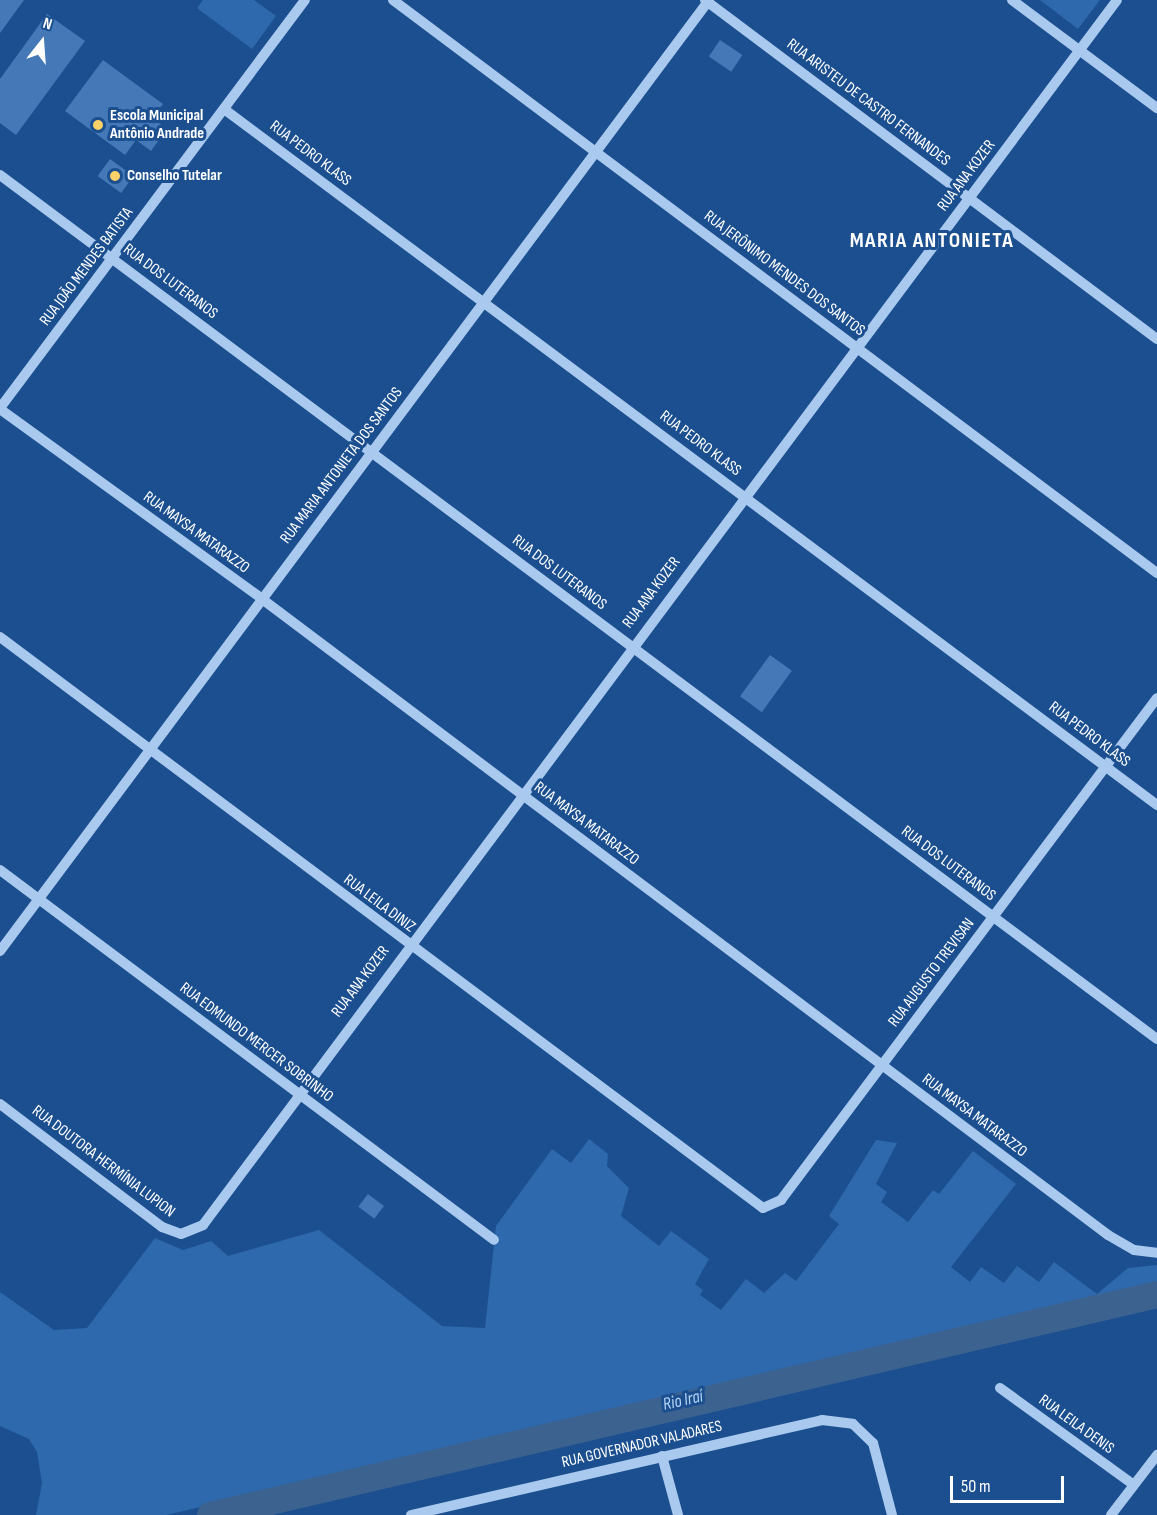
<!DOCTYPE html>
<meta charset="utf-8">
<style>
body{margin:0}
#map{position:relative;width:1157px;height:1515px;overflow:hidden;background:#1b4f8f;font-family:"Sofia Sans Condensed",sans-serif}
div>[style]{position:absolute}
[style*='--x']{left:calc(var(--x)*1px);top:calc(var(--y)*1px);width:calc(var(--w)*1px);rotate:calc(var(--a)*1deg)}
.green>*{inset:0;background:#2e69ad}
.river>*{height:27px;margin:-13.5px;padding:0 13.5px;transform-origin:13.5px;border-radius:13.5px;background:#3c6290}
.building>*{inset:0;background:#4478b7;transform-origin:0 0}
.minor>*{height:10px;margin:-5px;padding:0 5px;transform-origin:5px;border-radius:5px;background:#a9c9ee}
.dots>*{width:16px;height:16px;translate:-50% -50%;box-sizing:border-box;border:3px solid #1b4f8f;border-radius:50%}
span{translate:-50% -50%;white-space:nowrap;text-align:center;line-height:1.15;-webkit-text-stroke:6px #1b4f8f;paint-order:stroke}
.street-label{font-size:16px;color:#fff}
.poi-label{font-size:16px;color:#fff;font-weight:700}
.left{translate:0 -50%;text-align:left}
.water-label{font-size:18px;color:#b5d3f5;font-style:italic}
.district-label{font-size:22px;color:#fff;font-weight:700;letter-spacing:1.5px}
.north{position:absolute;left:12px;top:12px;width:60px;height:60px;-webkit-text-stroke:4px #1b4f8f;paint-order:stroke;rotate:17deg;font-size:16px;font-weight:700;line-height:24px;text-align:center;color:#fff}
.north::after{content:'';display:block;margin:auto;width:21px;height:27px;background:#fff;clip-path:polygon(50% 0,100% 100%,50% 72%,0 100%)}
.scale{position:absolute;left:950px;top:1476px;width:114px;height:27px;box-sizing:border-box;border:3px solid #fff;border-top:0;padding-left:8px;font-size:18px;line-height:21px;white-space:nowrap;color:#fff;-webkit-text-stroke:4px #1b4f8f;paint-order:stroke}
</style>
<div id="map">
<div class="green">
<i style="clip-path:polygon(203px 0,254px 0,276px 16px,252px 49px,197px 8px)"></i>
<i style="clip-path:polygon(1040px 0,1100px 0,1078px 29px)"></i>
<i style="clip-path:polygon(589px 1139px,608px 1154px,607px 1166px,629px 1188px,621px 1216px,659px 1246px,671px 1231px,709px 1259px,695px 1284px,703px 1290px,700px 1295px,721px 1310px,746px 1279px,764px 1293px,785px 1273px,796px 1281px,839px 1224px,829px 1216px,876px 1140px,897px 1143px,876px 1184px,887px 1192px,881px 1202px,908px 1222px,933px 1190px,939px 1194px,973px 1151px,1016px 1184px,951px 1267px,970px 1282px,981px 1267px,1004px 1283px,1017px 1266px,1039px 1282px,1054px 1262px,1097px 1294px,1128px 1268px,1157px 1265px,1157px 1292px,915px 1342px,166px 1515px,36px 1515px,42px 1483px,37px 1452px,29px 1439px,0 1426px,0 1292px,54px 1330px,87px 1328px,155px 1238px,183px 1250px,211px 1241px,228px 1256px,319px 1230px,442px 1326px,485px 1328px,496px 1226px,552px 1149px,571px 1163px)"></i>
</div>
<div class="river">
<i style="--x:210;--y:1515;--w:972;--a:-13.14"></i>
</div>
<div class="building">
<i style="clip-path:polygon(0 0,24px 0,0 33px)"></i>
<i style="clip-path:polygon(47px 14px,85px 41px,16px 135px,0 123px,0 79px)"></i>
<i style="left:720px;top:40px;width:27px;height:20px;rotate:34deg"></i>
<i style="clip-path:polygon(103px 60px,163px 104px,152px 118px,167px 129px,151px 151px,136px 140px,125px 155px,65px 111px)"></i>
<i style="left:110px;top:159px;width:29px;height:21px;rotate:36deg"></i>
<i style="left:770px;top:655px;width:27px;height:51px;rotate:36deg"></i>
<i style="left:368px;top:1194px;width:20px;height:16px;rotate:37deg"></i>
</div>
<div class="minor">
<i style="--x:393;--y:0;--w:955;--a:36.87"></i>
<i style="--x:705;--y:0;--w:565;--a:36.87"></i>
<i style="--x:1012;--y:0;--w:181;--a:36.7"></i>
<i style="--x:224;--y:109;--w:1164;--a:36.72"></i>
<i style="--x:0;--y:175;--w:1444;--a:36.75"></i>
<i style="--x:0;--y:408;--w:509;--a:-53.22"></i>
<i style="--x:0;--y:409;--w:324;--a:35.9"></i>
<i style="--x:262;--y:599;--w:1058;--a:36.93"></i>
<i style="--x:1108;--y:1235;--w:30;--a:30"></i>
<i style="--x:1134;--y:1250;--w:23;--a:7"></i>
<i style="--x:0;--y:637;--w:953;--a:36.81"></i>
<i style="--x:763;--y:1208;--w:20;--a:-24"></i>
<i style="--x:781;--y:1200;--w:627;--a:-53.17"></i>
<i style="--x:0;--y:870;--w:617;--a:36.83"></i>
<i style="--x:0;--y:951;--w:1186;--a:-53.29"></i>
<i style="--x:0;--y:1104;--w:203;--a:37.2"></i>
<i style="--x:162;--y:1227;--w:20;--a:20"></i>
<i style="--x:181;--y:1234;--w:24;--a:-22"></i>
<i style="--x:203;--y:1225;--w:1528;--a:-53.27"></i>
<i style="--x:1000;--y:1388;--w:165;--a:35.9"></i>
<i style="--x:662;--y:1456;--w:61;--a:74.8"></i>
<i style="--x:411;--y:1515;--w:422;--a:-13"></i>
<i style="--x:822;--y:1420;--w:31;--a:7"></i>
<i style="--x:853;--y:1424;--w:28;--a:44"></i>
<i style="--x:873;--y:1443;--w:74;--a:75.2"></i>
<i style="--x:1111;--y:1515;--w:76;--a:-52.5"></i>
</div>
<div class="dots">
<i style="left:98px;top:125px;background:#ffd166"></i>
<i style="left:115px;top:176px;background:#ffd166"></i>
</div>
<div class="street-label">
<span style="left:868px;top:103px;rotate:37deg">RUA ARISTEU DE CASTRO FERNANDES</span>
<span style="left:310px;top:154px;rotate:37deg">RUA PEDRO KLASS</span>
<span style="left:967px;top:176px;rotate:-53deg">RUA ANA KOZER</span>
<span style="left:87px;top:267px;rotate:-53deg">RUA JOÃO MENDES BATISTA</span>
<span style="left:784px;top:274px;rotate:37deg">RUA JERÔNIMO MENDES DOS SANTOS</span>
<span style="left:170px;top:282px;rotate:37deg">RUA DOS LUTERANOS</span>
<span style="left:700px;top:444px;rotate:37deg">RUA PEDRO KLASS</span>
<span style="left:342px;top:466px;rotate:-53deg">RUA MARIA ANTONIETA DOS SANTOS</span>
<span style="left:196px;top:533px;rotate:36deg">RUA MAYSA MATARAZZO</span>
<span style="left:559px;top:573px;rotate:37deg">RUA DOS LUTERANOS</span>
<span style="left:652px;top:593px;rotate:-53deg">RUA ANA KOZER</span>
<span style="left:1089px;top:735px;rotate:37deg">RUA PEDRO KLASS</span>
<span style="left:586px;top:824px;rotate:37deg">RUA MAYSA MATARAZZO</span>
<span style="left:948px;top:864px;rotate:37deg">RUA DOS LUTERANOS</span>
<span style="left:379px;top:904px;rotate:37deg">RUA LEILA DINIZ</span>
<span style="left:932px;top:973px;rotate:-53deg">RUA AUGUSTO TREVISAN</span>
<span style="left:361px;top:982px;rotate:-53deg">RUA ANA KOZER</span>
<span style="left:256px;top:1043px;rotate:37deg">RUA EDMUNDO MERCER SOBRINHO</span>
<span style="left:974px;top:1116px;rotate:37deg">RUA MAYSA MATARAZZO</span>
<span style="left:103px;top:1162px;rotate:37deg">RUA DOUTORA HERMÍNIA LUPION</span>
<span style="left:1076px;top:1425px;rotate:36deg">RUA LEILA DENIS</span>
<span style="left:642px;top:1445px;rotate:-13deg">RUA GOVERNADOR VALADARES</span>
</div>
<div class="poi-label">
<span class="left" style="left:110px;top:125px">Escola Municipal<br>Antônio Andrade</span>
<span class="left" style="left:127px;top:176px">Conselho Tutelar</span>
</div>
<div class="water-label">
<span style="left:683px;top:1401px;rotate:-13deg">Rio Iraí</span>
</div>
<div class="district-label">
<span style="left:932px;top:241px">MARIA ANTONIETA</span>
</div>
<div class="north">N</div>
<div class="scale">50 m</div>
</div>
